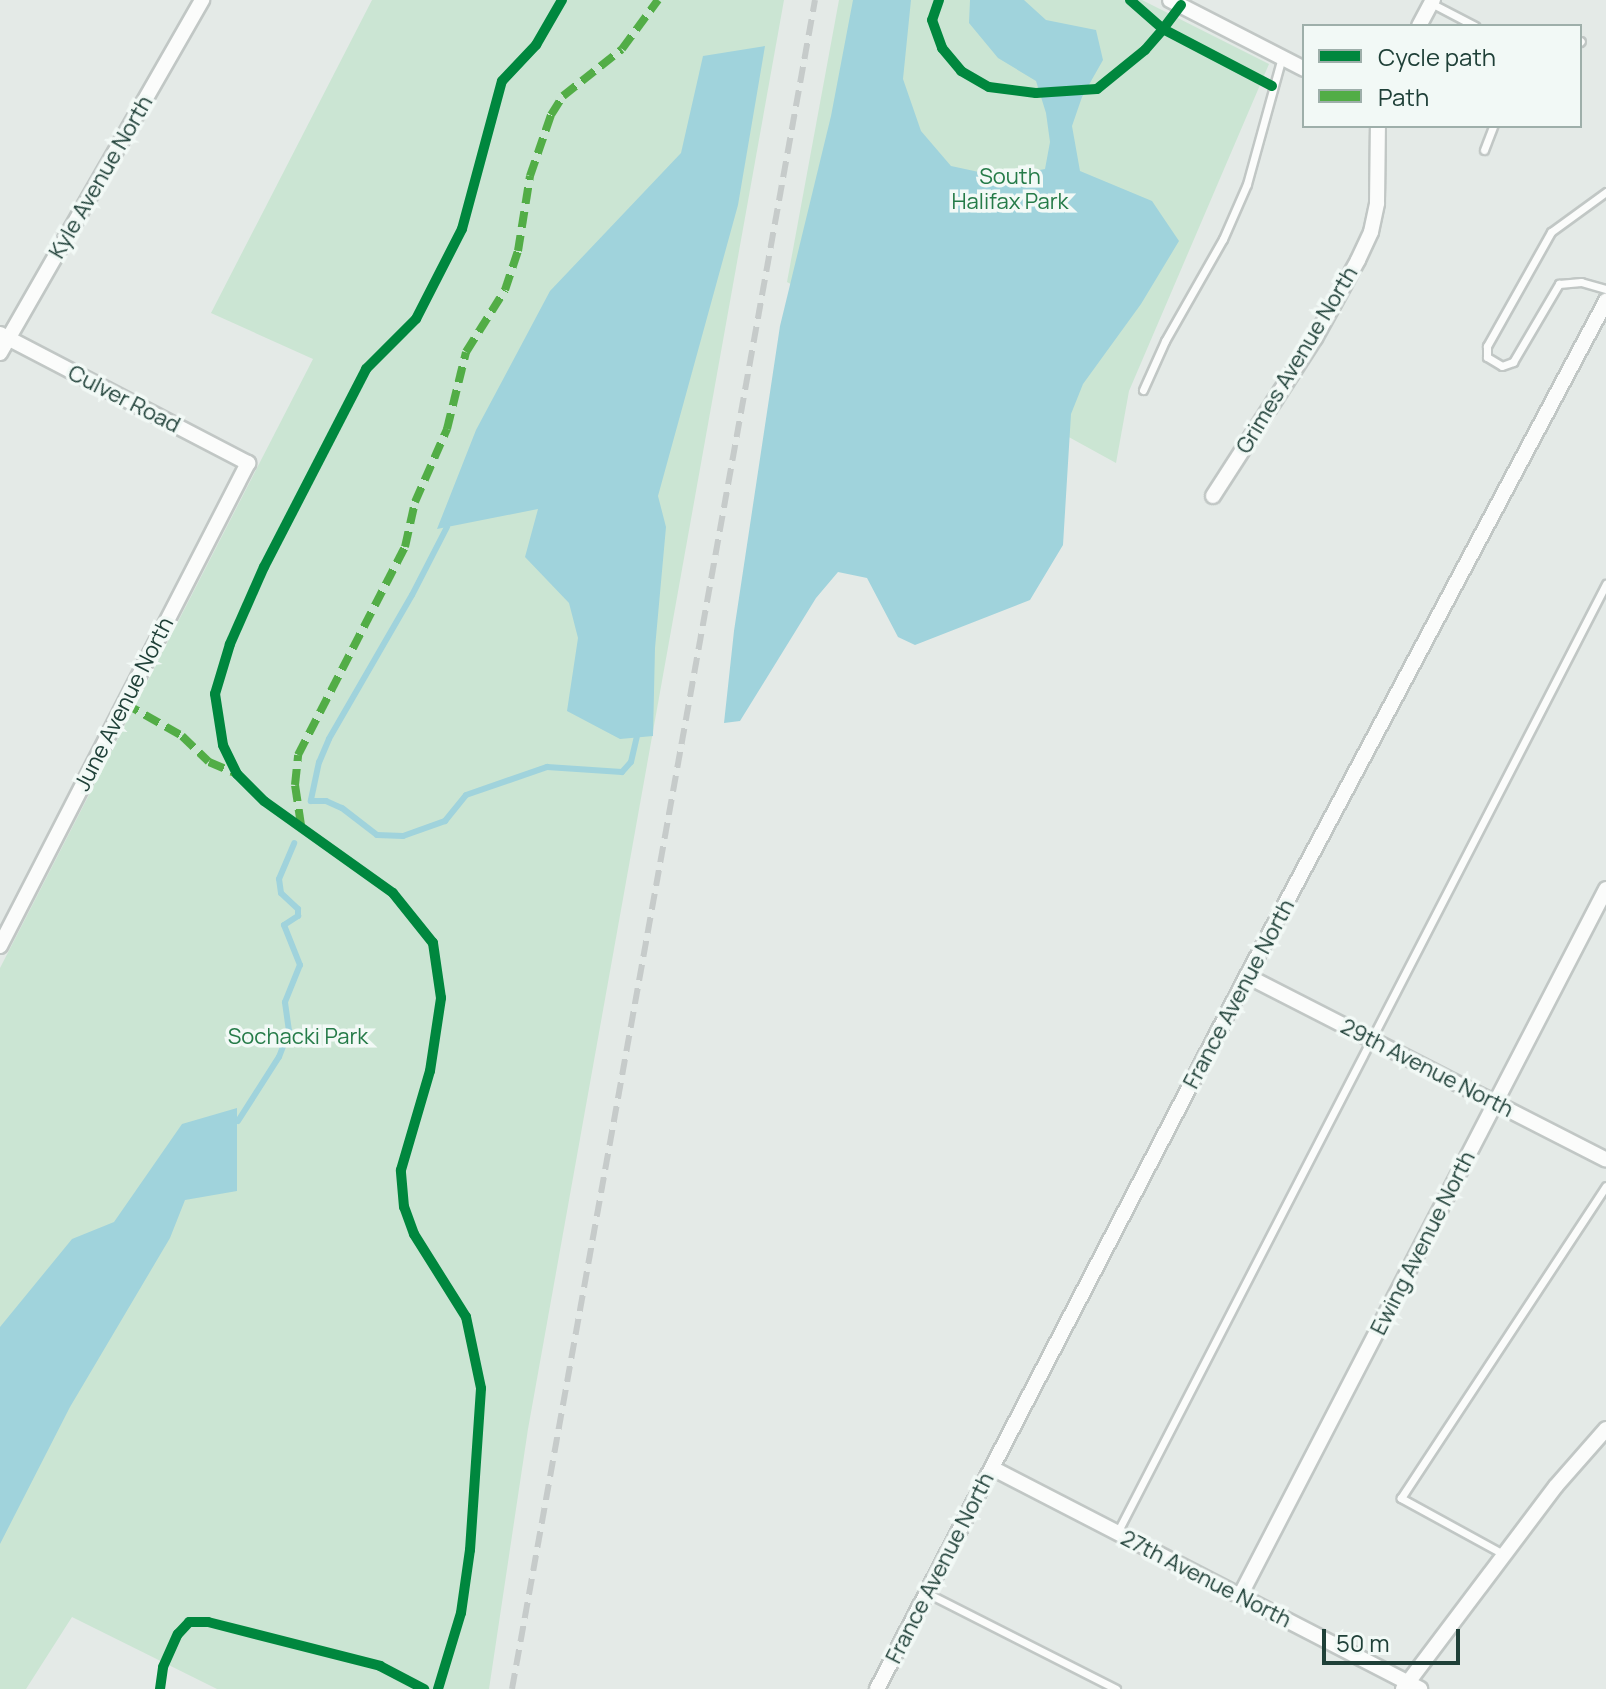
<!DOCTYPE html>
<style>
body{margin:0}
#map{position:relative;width:1606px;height:1689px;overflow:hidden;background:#e4eae7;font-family:Manrope,sans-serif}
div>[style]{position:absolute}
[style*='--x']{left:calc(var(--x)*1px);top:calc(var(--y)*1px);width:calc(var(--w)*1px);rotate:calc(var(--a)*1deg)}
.green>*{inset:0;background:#cbe5d3}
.water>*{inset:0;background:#a0d3dc}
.stream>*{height:6px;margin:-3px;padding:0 3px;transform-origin:3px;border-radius:3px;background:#a0d3dc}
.roads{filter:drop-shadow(2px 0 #c1c7c5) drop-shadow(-2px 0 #c1c7c5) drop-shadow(0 2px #c1c7c5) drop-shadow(0 -2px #c1c7c5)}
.lane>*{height:7px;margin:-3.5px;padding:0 3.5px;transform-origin:3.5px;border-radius:3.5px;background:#fbfcfb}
.street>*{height:14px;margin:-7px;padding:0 7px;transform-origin:7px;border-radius:7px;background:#fbfcfb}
.rail>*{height:6px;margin-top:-3px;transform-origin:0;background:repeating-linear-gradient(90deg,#c6cbca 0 16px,transparent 0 24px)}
.quiet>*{height:8px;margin-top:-4px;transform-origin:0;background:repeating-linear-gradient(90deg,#52ad46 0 16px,transparent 0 24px)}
.cycleway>*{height:10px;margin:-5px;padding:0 5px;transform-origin:5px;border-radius:5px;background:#00873e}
span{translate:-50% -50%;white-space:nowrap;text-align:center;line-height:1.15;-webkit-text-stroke:7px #f2f9f6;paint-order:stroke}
.park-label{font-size:22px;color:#257b48}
.street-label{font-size:22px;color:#1f4038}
.legend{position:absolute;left:1302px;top:24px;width:280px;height:104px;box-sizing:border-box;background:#f2f9f6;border:2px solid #9eafaa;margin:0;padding:10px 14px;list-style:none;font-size:24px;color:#1f4038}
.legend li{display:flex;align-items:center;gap:16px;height:40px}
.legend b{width:40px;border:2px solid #9eafaa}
.scale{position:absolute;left:1322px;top:1629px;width:138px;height:36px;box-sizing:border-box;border:4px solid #1f4038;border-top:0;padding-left:10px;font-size:24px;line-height:28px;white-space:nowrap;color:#1f4038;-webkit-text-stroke:6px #f2f9f6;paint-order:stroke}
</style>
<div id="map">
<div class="green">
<i style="clip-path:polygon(372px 0,784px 0,528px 1429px,489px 1689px,217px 1689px,72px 1617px,26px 1689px,0 1689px,0 968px,313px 359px,211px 313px)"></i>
<i style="clip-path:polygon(839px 0,1142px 0,1269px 64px,1129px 391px,1116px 463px,787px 282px)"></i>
</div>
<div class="water">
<i style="clip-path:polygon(853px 0,911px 0,903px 79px,921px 131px,951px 166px,1002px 177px,1045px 169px,1050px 142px,1046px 113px,1036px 81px,998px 58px,969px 23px,970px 0,1024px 0,1046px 20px,1096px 30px,1103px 60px,1082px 97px,1072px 126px,1080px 171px,1152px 201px,1179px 241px,1141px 304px,1083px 384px,1071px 414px,1063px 545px,1030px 600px,915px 645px,898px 637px,867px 578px,838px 572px,816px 598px,740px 721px,724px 723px,734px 631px,780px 326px,831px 116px)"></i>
<i style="clip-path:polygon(765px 46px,738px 205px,658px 496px,666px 527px,655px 648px,653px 736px,620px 739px,567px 711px,578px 638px,569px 603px,525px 557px,538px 509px,437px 529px,476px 430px,550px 291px,681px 153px,703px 56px)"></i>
<i style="clip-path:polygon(237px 1108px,237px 1191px,185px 1200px,170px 1238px,70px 1407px,0 1544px,0 1327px,72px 1239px,114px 1222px,182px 1124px)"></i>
</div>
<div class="stream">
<i style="--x:447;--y:527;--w:76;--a:117.2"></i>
<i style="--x:412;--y:595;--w:166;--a:120"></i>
<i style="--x:329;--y:739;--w:25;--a:113"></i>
<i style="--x:319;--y:762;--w:40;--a:102"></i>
<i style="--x:311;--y:801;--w:15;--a:0"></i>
<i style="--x:326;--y:801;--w:17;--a:24"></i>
<i style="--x:342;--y:808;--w:44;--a:37.6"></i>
<i style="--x:377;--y:835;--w:26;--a:2"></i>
<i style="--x:403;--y:836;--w:45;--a:-19.7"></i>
<i style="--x:445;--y:821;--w:33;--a:-51"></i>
<i style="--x:466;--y:795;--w:86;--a:-19.1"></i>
<i style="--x:547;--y:767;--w:75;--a:3.8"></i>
<i style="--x:622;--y:772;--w:13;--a:-48"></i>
<i style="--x:631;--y:762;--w:26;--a:-77"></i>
<i style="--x:238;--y:1121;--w:76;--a:-57.4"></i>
<i style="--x:279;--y:1057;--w:28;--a:-69"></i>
<i style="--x:289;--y:1031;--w:29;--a:-98"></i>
<i style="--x:285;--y:1002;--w:40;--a:-68"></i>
<i style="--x:300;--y:965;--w:43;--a:-111.8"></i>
<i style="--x:284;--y:925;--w:17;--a:-33"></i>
<i style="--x:298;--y:916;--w:7;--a:-90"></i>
<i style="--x:298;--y:909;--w:23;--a:-137"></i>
<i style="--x:281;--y:893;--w:14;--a:-98"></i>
<i style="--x:279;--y:879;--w:39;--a:-67"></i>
</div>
<div class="roads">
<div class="lane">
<i style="--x:1431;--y:3;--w:50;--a:27.6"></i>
<i style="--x:1580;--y:42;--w:1;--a:-45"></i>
<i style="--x:1484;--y:150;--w:26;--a:-69"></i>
<i style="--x:1606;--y:192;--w:68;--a:144"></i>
<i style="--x:1551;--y:232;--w:131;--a:119.3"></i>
<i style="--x:1487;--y:346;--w:11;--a:90"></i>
<i style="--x:1487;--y:357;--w:17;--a:31"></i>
<i style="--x:1502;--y:366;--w:12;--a:-20"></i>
<i style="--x:1513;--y:362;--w:91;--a:-59.5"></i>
<i style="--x:1559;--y:284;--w:22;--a:-5"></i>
<i style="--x:1581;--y:282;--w:26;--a:16"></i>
<i style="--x:1143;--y:390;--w:54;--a:-65.8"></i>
<i style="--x:1165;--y:341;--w:117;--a:-60.4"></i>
<i style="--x:1223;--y:239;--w:60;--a:-66.4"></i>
<i style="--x:1247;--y:184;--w:132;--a:-74.6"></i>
<i style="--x:1117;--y:1533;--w:1068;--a:-62.74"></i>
<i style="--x:1505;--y:1555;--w:119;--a:-151.3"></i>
<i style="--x:1401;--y:1498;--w:373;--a:-56.7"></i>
<i style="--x:927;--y:1593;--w:212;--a:26.9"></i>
</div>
<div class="street">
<i style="--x:1170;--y:0;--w:151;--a:27.2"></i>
<i style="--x:1419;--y:26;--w:30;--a:-62"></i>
<i style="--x:0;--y:334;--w:280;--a:27.5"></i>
<i style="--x:248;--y:463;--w:543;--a:117.18"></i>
<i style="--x:0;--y:353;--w:407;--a:-60.2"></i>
<i style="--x:1213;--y:496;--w:188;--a:-57.2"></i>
<i style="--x:1315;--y:338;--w:89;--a:-61.1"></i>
<i style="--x:1358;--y:260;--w:31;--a:-65"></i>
<i style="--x:1371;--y:232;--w:30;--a:-78"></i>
<i style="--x:1377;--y:203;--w:77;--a:-89.3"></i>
<i style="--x:1247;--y:976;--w:403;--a:27.1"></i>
<i style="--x:992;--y:1468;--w:482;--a:27.3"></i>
<i style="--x:1240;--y:1596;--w:796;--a:-62.63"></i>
<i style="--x:877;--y:1689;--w:803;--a:-62.57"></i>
<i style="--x:1247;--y:976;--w:765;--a:-61.99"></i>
<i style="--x:1403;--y:1689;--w:254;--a:-53"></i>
<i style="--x:1556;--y:1486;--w:76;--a:-48.7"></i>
</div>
</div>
<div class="rail">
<i style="--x:512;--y:1689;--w:1716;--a:-79.83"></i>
</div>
<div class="quiet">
<i style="--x:124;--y:703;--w:67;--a:29.6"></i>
<i style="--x:182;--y:736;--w:37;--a:44"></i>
<i style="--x:209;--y:762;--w:30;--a:23"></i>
<i style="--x:301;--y:825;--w:40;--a:-98.5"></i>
<i style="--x:295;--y:785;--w:30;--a:-84"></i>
<i style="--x:298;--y:755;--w:234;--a:-62.8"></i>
<i style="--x:405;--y:547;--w:46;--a:-77.5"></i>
<i style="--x:415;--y:502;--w:80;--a:-66.3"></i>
<i style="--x:447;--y:429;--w:79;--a:-76.1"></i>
<i style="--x:466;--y:352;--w:73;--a:-57.8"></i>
<i style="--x:505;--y:290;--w:41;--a:-71.6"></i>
<i style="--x:518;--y:251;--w:76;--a:-80.9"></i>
<i style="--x:530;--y:176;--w:65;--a:-71"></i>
<i style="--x:551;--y:115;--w:22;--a:-58"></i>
<i style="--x:563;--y:96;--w:75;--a:-38.5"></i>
<i style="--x:622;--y:49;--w:61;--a:-53.7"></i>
</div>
<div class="cycleway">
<i style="--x:939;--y:0;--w:21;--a:109"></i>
<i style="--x:932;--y:20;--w:30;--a:70"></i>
<i style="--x:942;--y:48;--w:30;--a:50"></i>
<i style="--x:961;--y:71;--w:32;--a:30"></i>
<i style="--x:989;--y:87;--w:47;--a:7.3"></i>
<i style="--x:1036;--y:93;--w:61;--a:-3.8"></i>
<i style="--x:1097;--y:89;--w:62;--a:-39.1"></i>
<i style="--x:1145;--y:50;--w:28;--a:-49"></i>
<i style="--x:1163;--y:29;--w:44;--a:-138.7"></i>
<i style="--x:1181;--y:5;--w:30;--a:127"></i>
<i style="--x:1163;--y:29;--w:123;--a:27.6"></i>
<i style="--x:160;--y:1689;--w:22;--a:-82"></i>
<i style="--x:163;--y:1667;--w:36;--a:-66"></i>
<i style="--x:178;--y:1634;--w:16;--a:-47"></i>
<i style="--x:189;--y:1622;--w:19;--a:0"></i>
<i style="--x:208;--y:1622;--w:178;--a:14.3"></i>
<i style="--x:380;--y:1666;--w:50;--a:27.6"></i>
<i style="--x:438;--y:1689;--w:79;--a:-73.2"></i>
<i style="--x:461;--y:1613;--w:64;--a:-81.9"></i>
<i style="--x:470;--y:1550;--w:162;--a:-86.1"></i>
<i style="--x:481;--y:1388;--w:73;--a:-101.9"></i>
<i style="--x:466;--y:1317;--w:98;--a:-122.1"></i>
<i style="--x:414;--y:1234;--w:29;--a:-110"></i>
<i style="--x:404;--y:1207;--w:37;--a:-95"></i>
<i style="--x:401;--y:1170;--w:103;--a:-73.7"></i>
<i style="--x:430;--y:1071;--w:74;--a:-81.4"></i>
<i style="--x:441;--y:998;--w:56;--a:-98.3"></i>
<i style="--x:433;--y:943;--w:64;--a:-128.7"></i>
<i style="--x:393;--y:893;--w:158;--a:-144.5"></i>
<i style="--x:264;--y:801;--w:38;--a:-135"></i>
<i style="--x:237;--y:774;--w:32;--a:-116"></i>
<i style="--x:223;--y:745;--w:52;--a:-98.9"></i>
<i style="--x:215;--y:694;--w:52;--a:-73.3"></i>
<i style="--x:230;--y:644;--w:84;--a:-66.2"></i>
<i style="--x:264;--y:567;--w:223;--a:-62.7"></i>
<i style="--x:366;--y:369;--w:71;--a:-45"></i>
<i style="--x:416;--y:319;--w:101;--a:-62.9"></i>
<i style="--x:462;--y:229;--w:153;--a:-74.9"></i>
<i style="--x:502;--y:81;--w:50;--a:-46.6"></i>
<i style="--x:536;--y:45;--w:52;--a:-60"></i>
</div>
<div class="park-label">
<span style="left:1010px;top:189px">South<br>Halifax Park</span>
<span style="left:298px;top:1037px">Sochacki Park</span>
</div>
<div class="street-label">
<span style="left:101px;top:177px;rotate:-60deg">Kyle Avenue North</span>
<span style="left:1297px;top:360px;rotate:-59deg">Grimes Avenue North</span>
<span style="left:124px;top:399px;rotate:27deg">Culver Road</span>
<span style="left:124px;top:704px;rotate:-63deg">June Avenue North</span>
<span style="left:1239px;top:994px;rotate:-62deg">France Avenue North</span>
<span style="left:1427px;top:1068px;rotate:27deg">29th Avenue North</span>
<span style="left:1423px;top:1243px;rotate:-63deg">Ewing Avenue North</span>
<span style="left:940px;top:1568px;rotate:-63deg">France Avenue North</span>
<span style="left:1206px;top:1579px;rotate:27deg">27th Avenue North</span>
</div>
<ul class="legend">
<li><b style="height:10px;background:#00873e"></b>Cycle path</li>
<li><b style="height:10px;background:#52ad46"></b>Path</li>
</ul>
<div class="scale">50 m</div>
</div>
